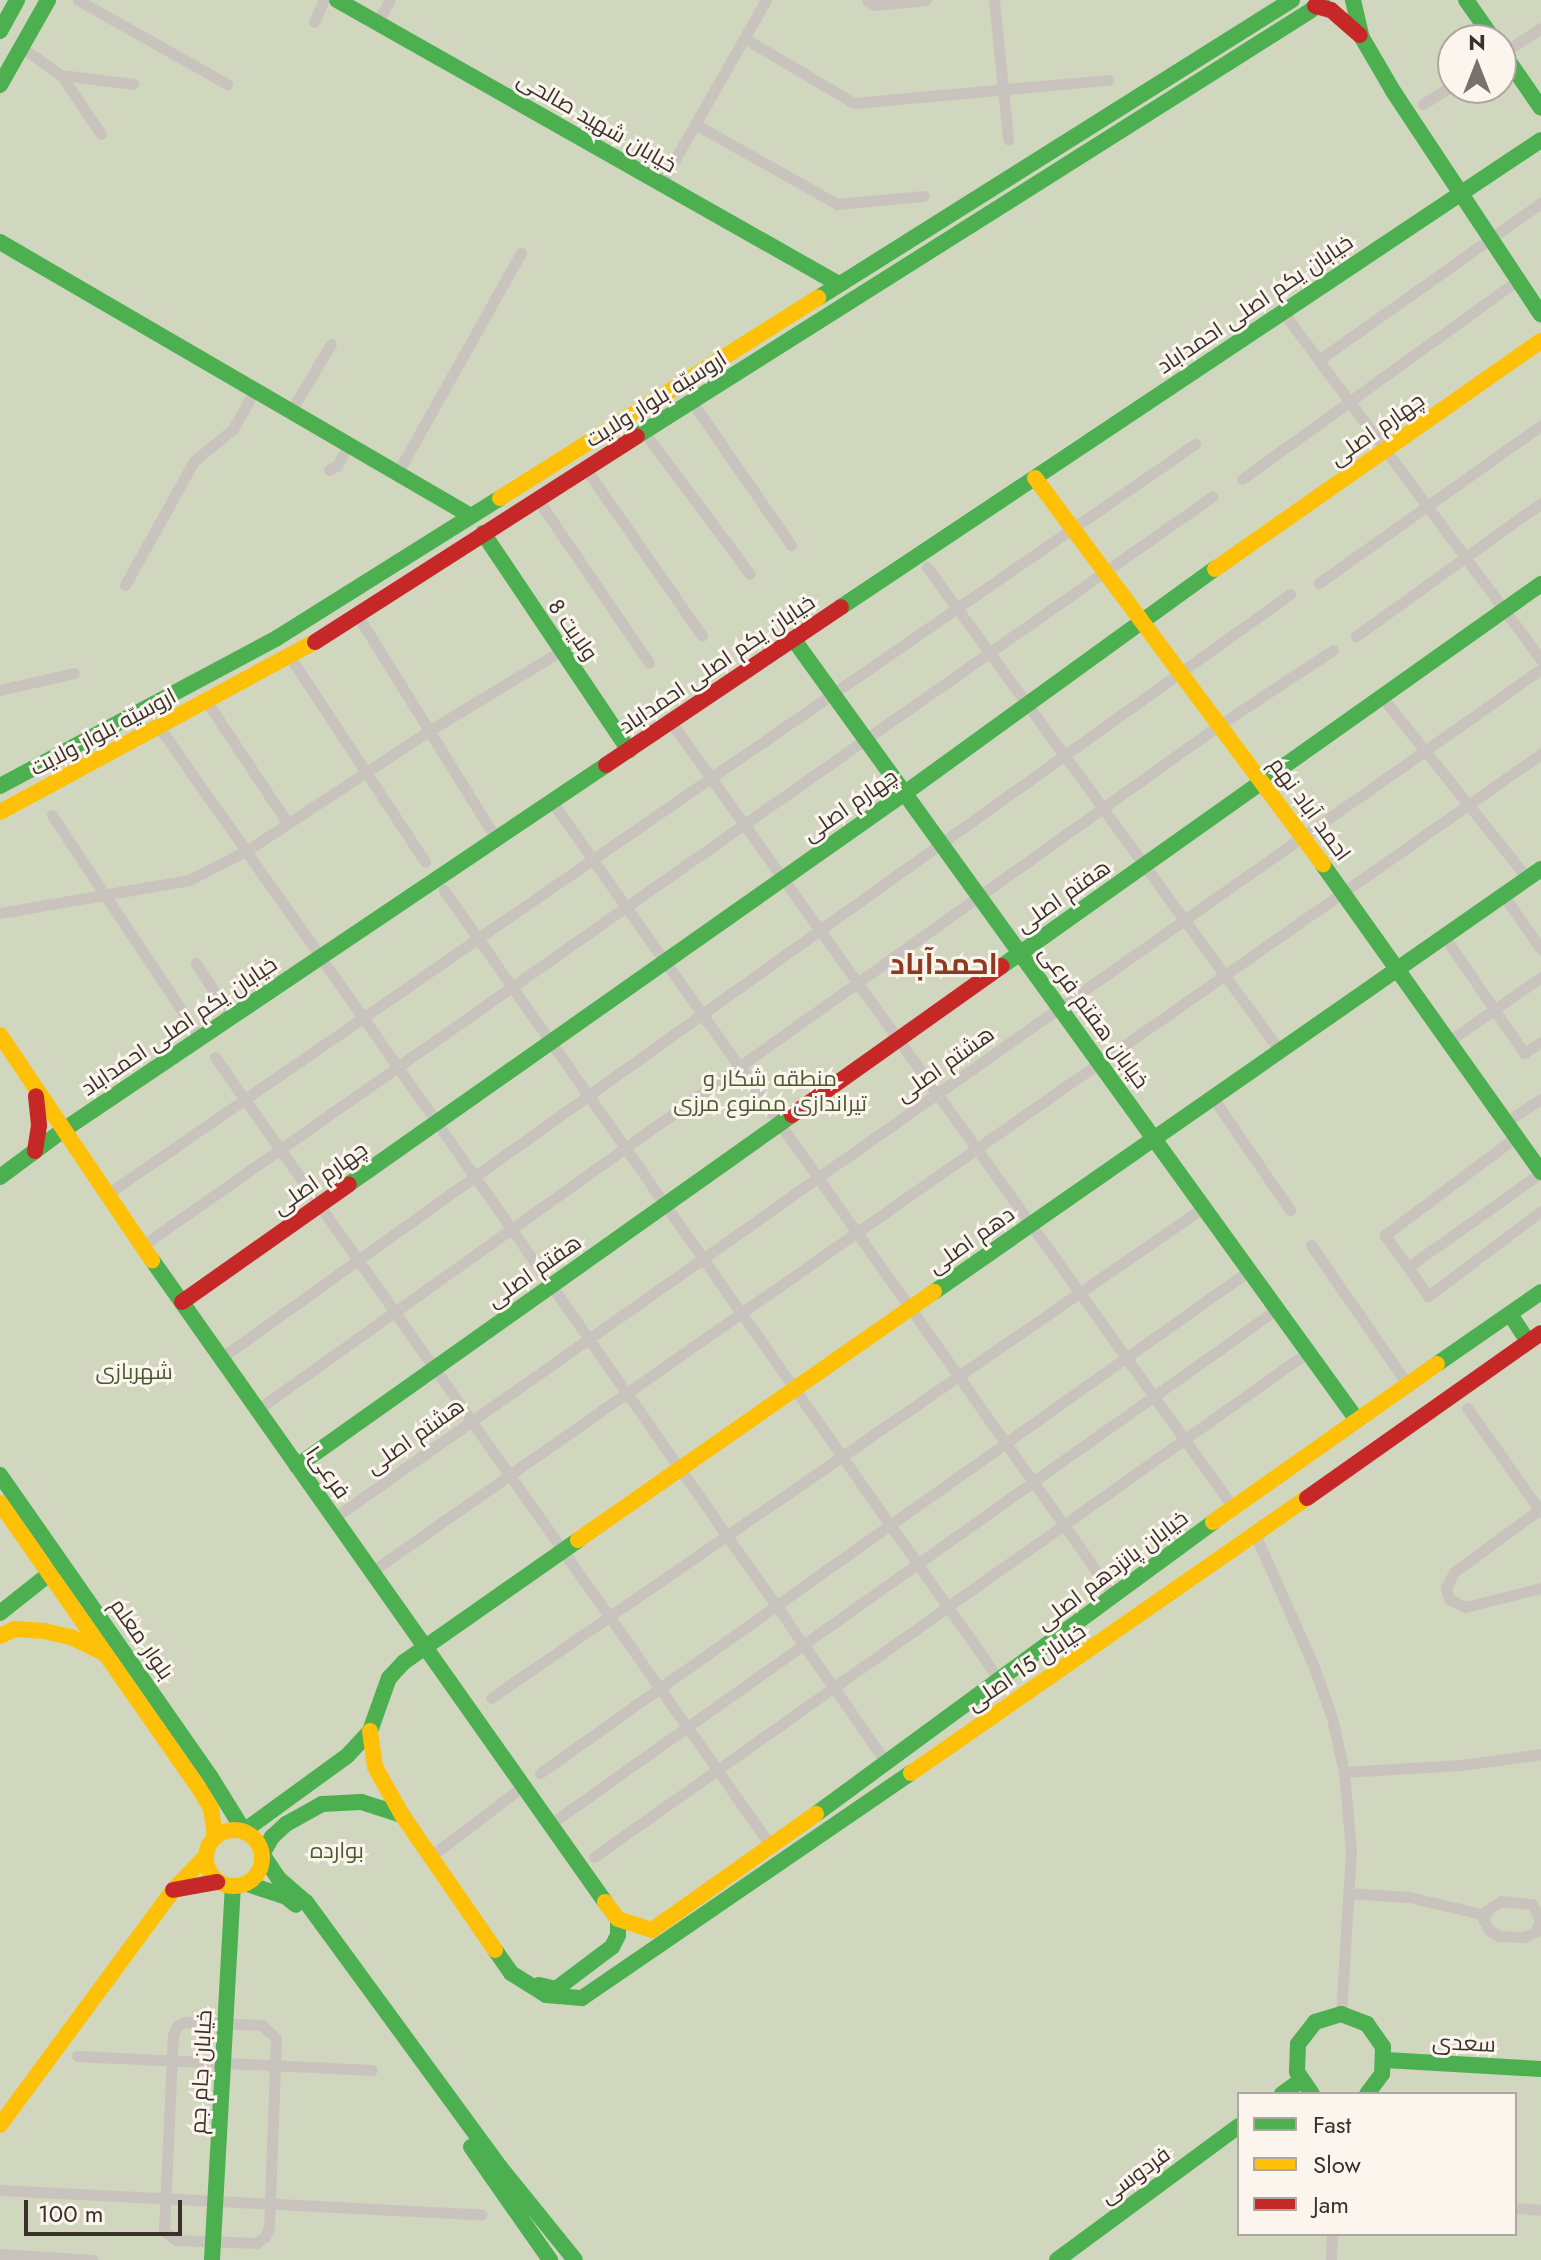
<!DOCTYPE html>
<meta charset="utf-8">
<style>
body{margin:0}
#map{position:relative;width:1541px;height:2260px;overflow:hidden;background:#f0ebe5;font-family:Jost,Cairo,sans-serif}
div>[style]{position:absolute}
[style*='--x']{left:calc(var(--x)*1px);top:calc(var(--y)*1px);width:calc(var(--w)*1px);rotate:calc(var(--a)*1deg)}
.green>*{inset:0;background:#d1d6bf}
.street>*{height:11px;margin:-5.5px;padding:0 5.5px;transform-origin:5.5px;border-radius:5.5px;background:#c9c3be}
.fast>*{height:16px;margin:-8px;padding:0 8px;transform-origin:8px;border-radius:8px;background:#4caf50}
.slow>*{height:16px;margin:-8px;padding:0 8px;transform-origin:8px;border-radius:8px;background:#ffc107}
.slow>.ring{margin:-8px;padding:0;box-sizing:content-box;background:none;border:16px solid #ffc107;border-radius:50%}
.jam>*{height:16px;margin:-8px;padding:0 8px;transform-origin:8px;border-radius:8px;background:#c62828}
span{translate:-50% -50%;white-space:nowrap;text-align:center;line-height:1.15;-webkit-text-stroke:6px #fbf5ee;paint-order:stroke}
.street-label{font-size:22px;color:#3b302b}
.park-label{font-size:22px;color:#4a5a2e}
.district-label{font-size:30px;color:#8c3b22;font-weight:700}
.legend{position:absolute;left:1237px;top:2092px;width:280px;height:144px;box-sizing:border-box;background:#fbf5ee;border:2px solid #aea6a0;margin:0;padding:10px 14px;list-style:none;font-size:24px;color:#3b302b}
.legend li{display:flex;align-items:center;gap:16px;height:40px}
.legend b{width:40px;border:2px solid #aea6a0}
.north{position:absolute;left:1437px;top:24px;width:80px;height:80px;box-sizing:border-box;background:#fbf5ee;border:2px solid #aea6a0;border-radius:50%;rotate:0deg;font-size:22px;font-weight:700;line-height:32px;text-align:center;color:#3b302b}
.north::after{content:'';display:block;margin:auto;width:28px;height:36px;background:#7a716c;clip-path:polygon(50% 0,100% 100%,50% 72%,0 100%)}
.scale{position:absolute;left:24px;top:2200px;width:158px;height:36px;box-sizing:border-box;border:4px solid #3b302b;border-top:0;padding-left:10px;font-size:24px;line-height:28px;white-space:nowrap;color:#3b302b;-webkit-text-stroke:6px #fbf5ee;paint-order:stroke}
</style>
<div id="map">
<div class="green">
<i style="clip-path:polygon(evenodd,0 0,1541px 0,1541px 2260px,0 2260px,0 0,1453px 40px,1501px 40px,1501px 88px,1453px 88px,1453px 40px,0 0,1239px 2094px,1515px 2094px,1515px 2234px,1239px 2234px,1239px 2094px)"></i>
</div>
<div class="street">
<i style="--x:78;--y:0;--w:171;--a:29.4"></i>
<i style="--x:867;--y:0;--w:9;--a:32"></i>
<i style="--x:875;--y:5;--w:51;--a:-5.6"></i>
<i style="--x:994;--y:0;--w:140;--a:84.2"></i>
<i style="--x:314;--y:22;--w:24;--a:-66"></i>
<i style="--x:377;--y:23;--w:26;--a:-61"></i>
<i style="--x:744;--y:38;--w:128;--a:30.6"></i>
<i style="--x:854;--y:103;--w:255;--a:-5.2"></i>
<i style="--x:22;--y:48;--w:47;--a:34.7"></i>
<i style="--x:61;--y:75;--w:71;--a:55.9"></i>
<i style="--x:1501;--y:54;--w:48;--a:-33"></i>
<i style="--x:61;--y:75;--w:73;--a:7.1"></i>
<i style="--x:1423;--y:104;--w:36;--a:-32"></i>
<i style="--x:695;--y:124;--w:163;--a:29.4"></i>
<i style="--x:837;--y:204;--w:87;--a:-5.3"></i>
<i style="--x:661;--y:184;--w:212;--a:-60.3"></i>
<i style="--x:1283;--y:312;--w:433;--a:53.4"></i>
<i style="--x:1319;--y:360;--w:272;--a:-35.3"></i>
<i style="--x:692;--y:402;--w:174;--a:55.3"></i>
<i style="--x:291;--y:411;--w:78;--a:-59.2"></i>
<i style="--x:644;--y:432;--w:177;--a:53.3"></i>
<i style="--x:586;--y:469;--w:203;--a:55.2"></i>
<i style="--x:329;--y:470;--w:9;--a:-27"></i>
<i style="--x:337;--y:466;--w:24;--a:-62"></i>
<i style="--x:398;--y:472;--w:251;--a:-60.7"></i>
<i style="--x:1242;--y:479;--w:340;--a:-35.8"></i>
<i style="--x:538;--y:500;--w:197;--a:55.7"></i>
<i style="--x:927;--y:567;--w:599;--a:53.9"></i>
<i style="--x:1319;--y:583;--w:272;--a:-35.4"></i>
<i style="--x:125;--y:585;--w:142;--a:-60.9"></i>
<i style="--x:194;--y:461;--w:50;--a:-39.4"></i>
<i style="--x:233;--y:429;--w:45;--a:-60.6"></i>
<i style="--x:358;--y:616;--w:262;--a:58.2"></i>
<i style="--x:1356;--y:636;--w:228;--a:-35.7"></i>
<i style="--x:290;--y:657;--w:245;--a:56.6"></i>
<i style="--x:0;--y:690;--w:76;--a:-12.9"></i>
<i style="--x:1382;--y:697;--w:232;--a:51.3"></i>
<i style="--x:207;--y:702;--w:146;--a:56.4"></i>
<i style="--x:671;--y:722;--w:965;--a:54.4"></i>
<i style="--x:159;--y:727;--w:1265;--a:54.92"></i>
<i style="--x:552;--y:802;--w:973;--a:54.71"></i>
<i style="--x:52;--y:815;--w:268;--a:56.4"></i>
<i style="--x:444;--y:890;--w:967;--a:54.9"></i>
<i style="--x:1503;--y:895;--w:66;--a:54.9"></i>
<i style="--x:0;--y:913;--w:192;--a:-9.9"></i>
<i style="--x:189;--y:880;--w:64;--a:-27"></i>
<i style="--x:246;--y:851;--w:217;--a:-33.3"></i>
<i style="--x:427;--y:732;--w:157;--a:-31.2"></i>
<i style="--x:1444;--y:936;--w:142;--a:55.6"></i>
<i style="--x:1524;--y:1053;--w:20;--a:-33"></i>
<i style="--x:196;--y:963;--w:65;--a:57.5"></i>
<i style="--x:1449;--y:1041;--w:112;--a:-34.8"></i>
<i style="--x:215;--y:1057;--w:965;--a:54.83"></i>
<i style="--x:1213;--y:1098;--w:136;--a:55.5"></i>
<i style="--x:1506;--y:1122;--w:42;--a:-33.3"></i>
<i style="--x:1516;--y:1137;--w:164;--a:143.2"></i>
<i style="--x:1385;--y:1235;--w:75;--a:54.8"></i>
<i style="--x:1428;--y:1296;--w:141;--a:-37"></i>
<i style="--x:106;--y:1195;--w:1323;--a:-34.59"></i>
<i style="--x:1311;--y:1245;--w:170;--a:55.3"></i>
<i style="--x:142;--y:1246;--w:1307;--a:-35"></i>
<i style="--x:1408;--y:1267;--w:163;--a:-35.3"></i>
<i style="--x:221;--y:1358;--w:1314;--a:-35.55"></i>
<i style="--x:1467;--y:1408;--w:128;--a:54.6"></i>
<i style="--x:257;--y:1410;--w:1183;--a:-35.44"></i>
<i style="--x:1221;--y:724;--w:134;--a:-33.5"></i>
<i style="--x:1539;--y:1510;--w:105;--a:143.9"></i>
<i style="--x:1454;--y:1572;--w:18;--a:117"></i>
<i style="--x:1446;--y:1588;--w:11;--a:75"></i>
<i style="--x:1449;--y:1599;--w:18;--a:27"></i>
<i style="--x:1465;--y:1607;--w:78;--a:-14"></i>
<i style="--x:334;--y:1518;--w:1476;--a:-35.12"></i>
<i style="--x:1254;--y:1532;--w:148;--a:66"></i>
<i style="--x:1314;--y:1667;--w:54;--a:70.6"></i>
<i style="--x:1332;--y:1718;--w:55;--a:77.5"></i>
<i style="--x:1344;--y:1772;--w:79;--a:84.9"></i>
<i style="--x:1351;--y:1851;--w:163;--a:93.5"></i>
<i style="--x:371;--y:1572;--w:1428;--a:-34.96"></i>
<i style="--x:491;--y:1698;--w:866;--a:-34.55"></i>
<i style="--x:1344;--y:1772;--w:117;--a:-3.4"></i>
<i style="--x:1461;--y:1765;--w:81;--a:-7.8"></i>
<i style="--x:540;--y:1773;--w:870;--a:-35.32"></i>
<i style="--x:549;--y:1825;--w:892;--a:-35.33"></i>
<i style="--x:430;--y:1857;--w:116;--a:-37.3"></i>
<i style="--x:594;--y:1857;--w:875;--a:-35.27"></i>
<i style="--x:1348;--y:1893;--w:61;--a:3.8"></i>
<i style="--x:1409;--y:1897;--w:78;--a:13.3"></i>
<i style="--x:1501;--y:1901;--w:31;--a:6"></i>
<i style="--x:1532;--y:1904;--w:18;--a:63"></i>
<i style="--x:1540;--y:1920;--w:12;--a:110"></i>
<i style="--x:1536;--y:1931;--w:13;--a:151"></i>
<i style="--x:1525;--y:1937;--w:25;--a:-178"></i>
<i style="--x:1500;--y:1936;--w:11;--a:-153"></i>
<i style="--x:1490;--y:1931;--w:12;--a:-121"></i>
<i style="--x:1484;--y:1921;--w:11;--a:-75"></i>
<i style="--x:1487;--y:1910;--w:17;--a:-33"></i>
<i style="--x:185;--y:2022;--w:77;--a:2.2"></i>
<i style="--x:262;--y:2025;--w:19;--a:43"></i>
<i style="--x:276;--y:2038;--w:189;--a:92.1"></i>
<i style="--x:269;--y:2227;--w:11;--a:112"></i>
<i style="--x:265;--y:2237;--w:11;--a:146"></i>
<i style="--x:256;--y:2243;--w:80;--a:-177.9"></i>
<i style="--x:176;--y:2240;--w:15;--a:-143"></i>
<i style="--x:164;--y:2231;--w:196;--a:-87.4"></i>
<i style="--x:173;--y:2035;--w:10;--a:-66"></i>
<i style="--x:177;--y:2026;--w:9;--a:-27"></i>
<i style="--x:77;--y:2056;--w:295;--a:2.7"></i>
<i style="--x:0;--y:2190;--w:482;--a:2.9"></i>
<i style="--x:1515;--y:2208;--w:26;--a:4"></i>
<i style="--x:0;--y:2254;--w:93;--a:3.7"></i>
<i style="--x:1331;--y:2260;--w:26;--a:-88"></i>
</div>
<div class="fast">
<i style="--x:337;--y:0;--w:575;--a:29.51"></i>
<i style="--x:1353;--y:0;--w:37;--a:77"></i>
<i style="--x:1361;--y:36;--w:64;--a:59.8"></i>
<i style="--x:1393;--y:91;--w:268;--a:56.5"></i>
<i style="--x:1466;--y:0;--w:49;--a:55"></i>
<i style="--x:0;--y:31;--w:35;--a:-61"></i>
<i style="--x:1501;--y:50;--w:70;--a:55.4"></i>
<i style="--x:0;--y:85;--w:98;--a:-60.5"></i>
<i style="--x:0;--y:242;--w:545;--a:30.19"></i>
<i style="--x:818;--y:298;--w:560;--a:-32.16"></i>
<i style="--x:637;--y:436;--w:796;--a:-32.27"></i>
<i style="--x:1310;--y:11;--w:16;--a:-43"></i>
<i style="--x:483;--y:533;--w:262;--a:56.1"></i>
<i style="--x:841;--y:607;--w:841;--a:-33.71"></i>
<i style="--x:794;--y:640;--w:962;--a:54.18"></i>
<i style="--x:0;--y:786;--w:314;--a:-28.1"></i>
<i style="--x:277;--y:638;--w:263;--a:-32.1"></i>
<i style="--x:1323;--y:865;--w:377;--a:54.6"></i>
<i style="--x:1002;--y:966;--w:661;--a:-35.33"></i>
<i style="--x:0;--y:1177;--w:77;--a:-36.6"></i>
<i style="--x:62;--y:1131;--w:656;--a:-33.93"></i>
<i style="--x:349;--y:1184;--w:680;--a:-35.12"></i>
<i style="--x:905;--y:793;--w:382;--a:-35.9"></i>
<i style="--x:152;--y:1260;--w:786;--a:54.79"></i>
<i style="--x:934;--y:1292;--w:740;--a:-34.87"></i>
<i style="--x:1510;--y:1314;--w:33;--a:57"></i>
<i style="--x:1437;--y:1364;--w:126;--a:-34.7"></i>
<i style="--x:297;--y:1466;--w:607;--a:-35.34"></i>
<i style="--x:0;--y:1475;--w:367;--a:55.1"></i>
<i style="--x:210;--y:1776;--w:65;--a:58.3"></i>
<i style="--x:244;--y:1831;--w:127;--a:-36.1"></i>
<i style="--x:347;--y:1756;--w:34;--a:-47"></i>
<i style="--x:370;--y:1731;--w:56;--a:-70.3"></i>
<i style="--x:389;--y:1678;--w:22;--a:-47"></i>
<i style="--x:404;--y:1662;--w:213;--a:-35"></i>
<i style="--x:0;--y:1613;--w:74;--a:-38.4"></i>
<i style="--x:816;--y:1814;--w:493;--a:-36.3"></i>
<i style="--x:402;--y:1815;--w:43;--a:-162.4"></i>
<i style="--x:361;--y:1802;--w:39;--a:177"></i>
<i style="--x:322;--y:1804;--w:41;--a:150.9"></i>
<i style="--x:286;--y:1824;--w:19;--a:137"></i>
<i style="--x:272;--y:1837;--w:20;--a:120"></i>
<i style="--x:262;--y:1854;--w:29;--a:56"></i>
<i style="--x:278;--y:1878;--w:37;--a:41"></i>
<i style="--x:306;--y:1902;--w:328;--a:53.8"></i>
<i style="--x:500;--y:2167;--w:119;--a:51.1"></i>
<i style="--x:247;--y:1884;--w:40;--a:18"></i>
<i style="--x:285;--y:1896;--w:14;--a:39"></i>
<i style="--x:495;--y:1950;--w:28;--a:55"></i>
<i style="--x:511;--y:1973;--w:41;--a:32.2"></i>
<i style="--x:546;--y:1995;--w:36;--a:5"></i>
<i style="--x:582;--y:1998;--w:399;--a:-34.4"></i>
<i style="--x:539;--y:1985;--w:17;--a:13"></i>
<i style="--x:556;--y:1989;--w:70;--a:-36.9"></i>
<i style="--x:612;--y:1947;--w:13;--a:-63"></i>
<i style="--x:618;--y:1935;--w:16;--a:-90"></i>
<i style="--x:1385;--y:2060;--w:156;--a:3.3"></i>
<i style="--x:1282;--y:2094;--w:24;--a:-36"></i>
<i style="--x:1312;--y:2094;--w:27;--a:-124"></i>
<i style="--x:1297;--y:2072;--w:28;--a:-88"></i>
<i style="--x:1298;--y:2044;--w:28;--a:-52"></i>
<i style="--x:1315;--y:2022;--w:27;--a:-17"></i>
<i style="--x:1341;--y:2014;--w:28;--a:21"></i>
<i style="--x:1367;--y:2024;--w:28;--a:55"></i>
<i style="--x:1383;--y:2047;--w:27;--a:92"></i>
<i style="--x:1382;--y:2074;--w:25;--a:127"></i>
<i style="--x:471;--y:2147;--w:138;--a:55"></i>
<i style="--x:212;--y:2260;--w:374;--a:-86.8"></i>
<i style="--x:1057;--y:2260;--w:226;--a:-36.4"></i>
</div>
<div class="slow">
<i style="--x:1035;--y:478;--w:482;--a:53.3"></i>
<i style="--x:500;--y:498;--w:376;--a:-32.2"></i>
<i style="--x:1215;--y:569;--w:398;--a:-35"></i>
<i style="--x:0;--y:812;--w:358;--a:-28.4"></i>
<i style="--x:0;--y:1035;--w:272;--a:56"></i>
<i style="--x:0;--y:1503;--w:344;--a:55.1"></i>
<i style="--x:197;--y:1785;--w:27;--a:59"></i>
<i style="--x:211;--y:1808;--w:29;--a:82"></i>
<i style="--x:1213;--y:1522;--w:274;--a:-35.2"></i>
<i style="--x:578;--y:1540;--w:434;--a:-34.9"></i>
<i style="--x:0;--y:1636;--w:17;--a:-25"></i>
<i style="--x:15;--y:1629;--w:29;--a:4"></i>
<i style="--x:44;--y:1631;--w:28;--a:13"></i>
<i style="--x:71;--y:1637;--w:37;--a:26"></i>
<i style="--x:370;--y:1731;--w:36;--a:82"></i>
<i style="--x:375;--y:1767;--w:55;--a:60.6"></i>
<i style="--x:402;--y:1815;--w:164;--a:55.4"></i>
<i style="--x:911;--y:1773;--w:482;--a:-34.8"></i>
<i class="ring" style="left:206px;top:1830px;width:40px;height:40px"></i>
<i style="--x:605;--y:1902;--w:21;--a:53"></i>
<i style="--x:618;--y:1919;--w:36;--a:18"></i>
<i style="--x:652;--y:1930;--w:201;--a:-35.3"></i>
<i style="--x:0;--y:2125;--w:292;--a:-53.6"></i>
<i style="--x:173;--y:1890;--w:46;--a:-45.9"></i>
</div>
<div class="jam">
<i style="--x:1315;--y:6;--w:16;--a:14"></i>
<i style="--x:1331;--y:10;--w:38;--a:41"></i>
<i style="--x:315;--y:642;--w:382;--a:-32.6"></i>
<i style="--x:606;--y:765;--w:283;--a:-33.9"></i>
<i style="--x:792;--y:1115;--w:257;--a:-35.4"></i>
<i style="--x:35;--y:1151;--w:26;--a:-81"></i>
<i style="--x:39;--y:1125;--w:29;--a:-96"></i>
<i style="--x:182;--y:1302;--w:204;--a:-35.2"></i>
<i style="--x:1307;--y:1498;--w:286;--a:-35.2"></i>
<i style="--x:173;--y:1890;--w:45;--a:-10.3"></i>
</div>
<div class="street-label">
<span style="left:597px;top:122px;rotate:30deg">خیابان شهید صالحی</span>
<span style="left:1255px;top:304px;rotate:-34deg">خیابان یکم اصلی احمداباد</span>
<span style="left:656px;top:399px;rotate:-32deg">اروسیّه بلوار ولایت</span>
<span style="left:1377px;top:429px;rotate:-35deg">چهارم اصلی</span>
<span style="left:573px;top:630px;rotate:55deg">ولایت 8</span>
<span style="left:717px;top:664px;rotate:-34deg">خیابان یکم اصلی احمداباد</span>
<span style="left:103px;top:732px;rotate:-28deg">اروسیّه بلوار ولایت</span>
<span style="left:850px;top:805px;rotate:-35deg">چهارم اصلی</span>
<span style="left:1310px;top:809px;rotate:54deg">احمد آباد نهم</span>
<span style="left:1063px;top:896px;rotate:-35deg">هفتم اصلی</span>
<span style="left:1094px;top:1017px;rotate:54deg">خیابان هفتم فرعی</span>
<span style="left:179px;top:1026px;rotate:-34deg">خیابان یکم اصلی احمداباد</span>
<span style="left:945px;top:1064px;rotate:-35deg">هشتم اصلی</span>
<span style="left:320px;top:1178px;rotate:-35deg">چهارم اصلی</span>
<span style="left:971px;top:1240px;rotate:-35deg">دهم اصلی</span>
<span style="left:534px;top:1271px;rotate:-35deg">هفتم اصلی</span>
<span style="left:415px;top:1436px;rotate:-35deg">هشتم اصلی</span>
<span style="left:328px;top:1472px;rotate:55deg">فرعی۱</span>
<span style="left:1112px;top:1570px;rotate:-37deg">خیابان پانزدهم اصلی</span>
<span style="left:142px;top:1639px;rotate:55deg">بلوار معلم</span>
<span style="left:1026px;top:1667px;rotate:-34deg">خیابان 15 اصلی</span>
<span style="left:1464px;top:2043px;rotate:3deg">سعدی</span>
<span style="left:201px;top:2072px;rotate:-87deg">خیابان جام جم</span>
<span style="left:1135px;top:2175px;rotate:-36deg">فردوسی</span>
</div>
<div class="park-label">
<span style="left:770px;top:1091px">منطقه شکار و<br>تیراندازی ممنوع مرزی</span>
<span style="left:134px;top:1372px">شهربازی</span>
<span style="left:337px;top:1851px">بوارده</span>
</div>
<div class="district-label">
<span style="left:944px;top:964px">احمدآباد</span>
</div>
<ul class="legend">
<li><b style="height:10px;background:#4caf50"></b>Fast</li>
<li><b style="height:10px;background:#ffc107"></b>Slow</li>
<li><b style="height:10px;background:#c62828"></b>Jam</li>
</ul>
<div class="north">N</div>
<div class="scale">100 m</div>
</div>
